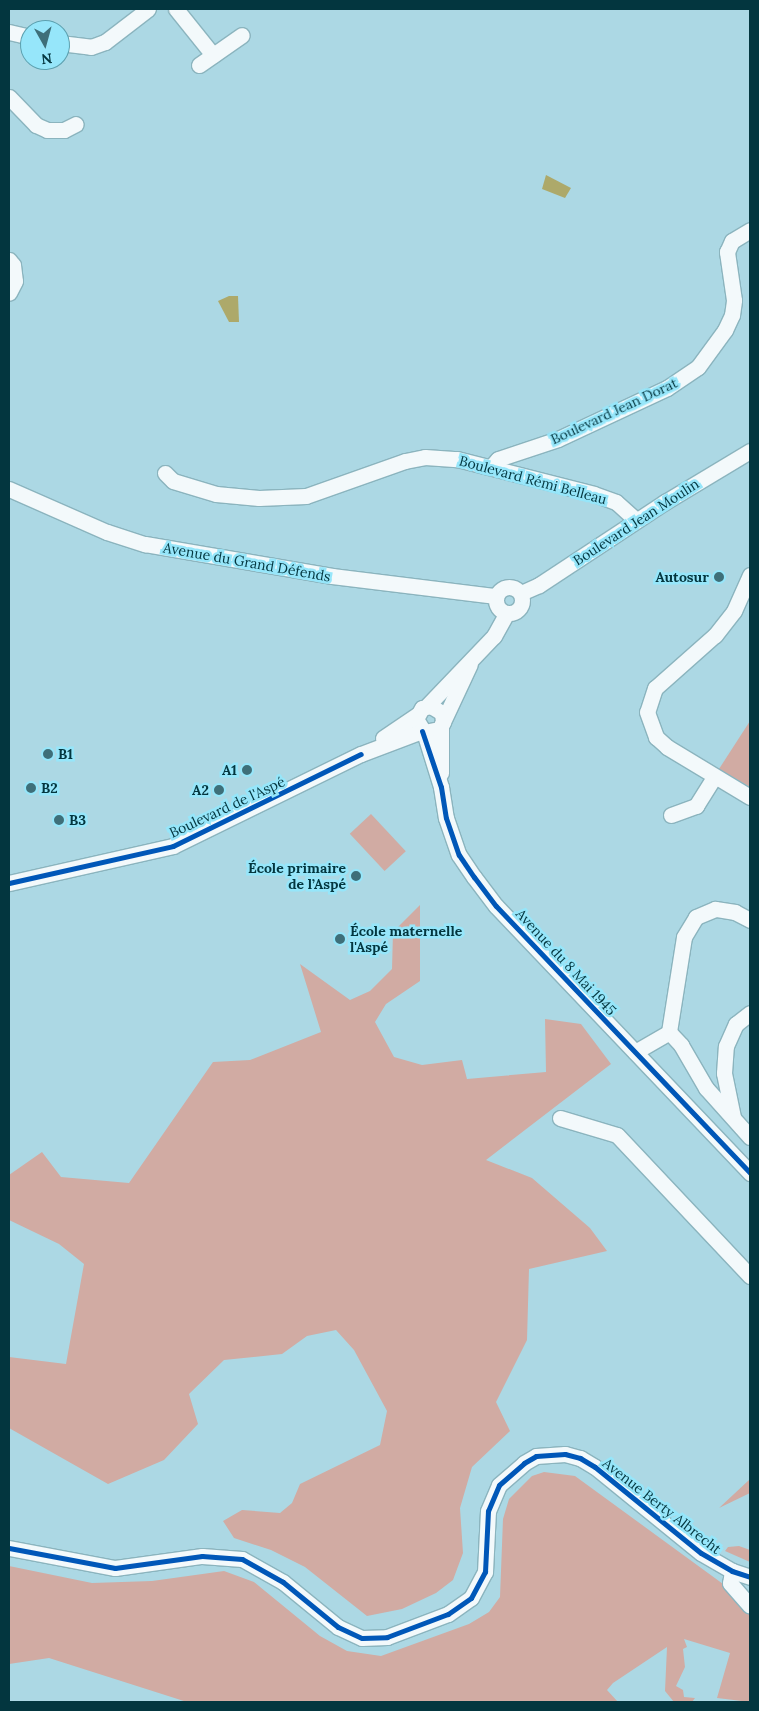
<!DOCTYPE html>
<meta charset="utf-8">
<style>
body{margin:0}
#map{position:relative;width:759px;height:1711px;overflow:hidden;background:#acd8e4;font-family:Lora,serif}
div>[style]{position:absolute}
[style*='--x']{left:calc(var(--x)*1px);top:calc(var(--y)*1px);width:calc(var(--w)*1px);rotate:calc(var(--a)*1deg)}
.green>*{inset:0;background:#d1aba3;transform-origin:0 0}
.water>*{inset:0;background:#ada96a}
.roads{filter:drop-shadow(1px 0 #8bb4be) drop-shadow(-1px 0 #8bb4be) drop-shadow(0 1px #8bb4be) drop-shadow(0 -1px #8bb4be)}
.minor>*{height:15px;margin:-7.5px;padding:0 7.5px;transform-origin:7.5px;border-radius:7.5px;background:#f3f9fb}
.minor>.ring{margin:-7.5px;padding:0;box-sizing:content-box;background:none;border:15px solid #f3f9fb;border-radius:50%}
.cycleway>*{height:5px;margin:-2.5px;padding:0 2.5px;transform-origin:2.5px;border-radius:2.5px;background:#0057b8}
.dots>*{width:14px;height:14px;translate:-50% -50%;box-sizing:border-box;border:2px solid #96e6fa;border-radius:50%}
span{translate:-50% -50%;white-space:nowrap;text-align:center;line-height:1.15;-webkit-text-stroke:5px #96e6fa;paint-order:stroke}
.street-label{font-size:14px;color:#03363f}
.poi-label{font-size:14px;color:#03363f;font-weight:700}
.right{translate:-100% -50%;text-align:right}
.left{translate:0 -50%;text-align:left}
.frame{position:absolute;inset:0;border:10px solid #03363f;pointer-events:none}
.north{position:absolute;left:20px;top:20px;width:50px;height:50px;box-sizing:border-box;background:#96e6fa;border:1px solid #5ba0af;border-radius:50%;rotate:173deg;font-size:14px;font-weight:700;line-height:20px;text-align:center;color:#03363f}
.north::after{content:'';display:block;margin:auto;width:18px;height:22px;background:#3e6f79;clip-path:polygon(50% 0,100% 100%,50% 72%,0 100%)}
</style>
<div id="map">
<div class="green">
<i style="clip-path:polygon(750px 721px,750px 787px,719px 769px)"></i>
<i style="left:371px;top:814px;width:51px;height:29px;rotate:47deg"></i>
<i style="clip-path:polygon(420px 905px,420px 981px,386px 1004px,375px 1022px,394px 1057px,422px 1065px,462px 1060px,467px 1079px,546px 1072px,545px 1019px,581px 1024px,611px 1064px,486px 1160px,532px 1178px,590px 1228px,607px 1251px,529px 1269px,527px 1340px,496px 1402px,510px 1431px,472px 1467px,460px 1508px,463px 1553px,453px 1580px,436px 1593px,402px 1609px,367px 1616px,305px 1567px,271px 1550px,234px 1538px,223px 1521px,242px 1510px,280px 1513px,292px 1503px,300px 1484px,380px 1445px,387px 1411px,354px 1350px,336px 1330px,307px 1336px,282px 1354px,224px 1360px,189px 1394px,198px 1424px,164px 1460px,108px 1484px,9px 1428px,9px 1357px,66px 1364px,84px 1264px,59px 1244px,9px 1220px,9px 1175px,42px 1152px,61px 1177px,129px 1183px,213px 1062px,250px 1060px,321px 1032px,300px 964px,350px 1000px,370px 991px,392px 969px,393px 932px)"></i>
<i style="clip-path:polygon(544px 1472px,575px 1476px,734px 1592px,750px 1609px,750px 1702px,717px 1698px,730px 1653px,684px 1639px,687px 1647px,683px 1649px,685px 1667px,676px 1686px,683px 1690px,684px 1697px,695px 1698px,692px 1702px,674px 1702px,665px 1691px,667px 1647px,613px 1683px,607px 1690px,618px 1702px,187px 1702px,49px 1658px,9px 1664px,9px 1566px,92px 1583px,152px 1581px,224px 1571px,254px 1582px,320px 1636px,347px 1651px,381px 1656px,469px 1624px,489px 1612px,500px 1597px,503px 1519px,509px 1499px,532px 1476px)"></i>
<i style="clip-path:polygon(750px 1479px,750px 1493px,719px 1508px,749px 1480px)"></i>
<i style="clip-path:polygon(739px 1546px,750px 1550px,750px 1562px,725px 1551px,728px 1547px)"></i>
</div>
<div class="water">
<i style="clip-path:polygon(546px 175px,571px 188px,565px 198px,542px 189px)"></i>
<i style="clip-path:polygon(229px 296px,238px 296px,239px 322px,229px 322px,218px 301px)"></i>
</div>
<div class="roads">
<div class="minor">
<i style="--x:176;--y:9;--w:59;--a:51.2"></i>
<i style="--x:9;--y:32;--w:22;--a:13"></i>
<i style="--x:60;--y:43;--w:31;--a:7"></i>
<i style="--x:91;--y:47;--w:15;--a:-20"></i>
<i style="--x:105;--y:42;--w:54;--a:-37.5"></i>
<i style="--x:199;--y:65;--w:52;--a:-34.9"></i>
<i style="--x:9;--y:97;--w:39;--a:46"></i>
<i style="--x:36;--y:125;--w:12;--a:24"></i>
<i style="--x:47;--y:130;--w:17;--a:0"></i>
<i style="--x:64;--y:130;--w:13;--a:-27"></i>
<i style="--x:9;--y:260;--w:6;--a:51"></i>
<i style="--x:13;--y:265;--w:16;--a:83"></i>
<i style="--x:15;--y:281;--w:13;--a:117"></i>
<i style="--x:492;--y:466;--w:9;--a:-49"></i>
<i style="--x:498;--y:459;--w:63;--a:-18.4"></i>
<i style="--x:558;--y:439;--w:120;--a:-25.1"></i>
<i style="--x:667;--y:388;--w:37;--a:-34"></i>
<i style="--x:698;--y:367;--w:46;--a:-53.9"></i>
<i style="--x:725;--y:330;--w:17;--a:-65"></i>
<i style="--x:732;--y:315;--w:15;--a:-82"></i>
<i style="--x:734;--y:300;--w:49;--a:-98.3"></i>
<i style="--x:727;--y:252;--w:12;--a:-66"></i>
<i style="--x:732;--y:241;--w:21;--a:-31"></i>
<i style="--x:165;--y:473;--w:11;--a:45"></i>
<i style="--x:173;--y:481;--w:45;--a:16.8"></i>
<i style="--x:216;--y:494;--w:43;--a:5.3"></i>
<i style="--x:259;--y:498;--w:47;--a:-2.4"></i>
<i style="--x:306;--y:496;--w:105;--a:-19.5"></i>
<i style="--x:405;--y:461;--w:20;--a:-11"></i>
<i style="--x:425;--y:457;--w:32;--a:4"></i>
<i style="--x:457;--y:459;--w:141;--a:14.3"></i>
<i style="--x:594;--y:494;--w:23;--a:20"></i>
<i style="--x:616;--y:502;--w:27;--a:42"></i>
<i style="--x:9;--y:489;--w:107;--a:23.7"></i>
<i style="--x:107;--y:532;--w:40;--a:18"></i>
<i style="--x:145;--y:544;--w:190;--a:9.7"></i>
<i style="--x:332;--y:576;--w:165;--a:7"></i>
<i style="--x:750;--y:575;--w:39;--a:114"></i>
<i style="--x:734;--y:611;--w:31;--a:128"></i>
<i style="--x:715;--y:635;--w:80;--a:138.5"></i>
<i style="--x:655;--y:688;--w:25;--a:108"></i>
<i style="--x:647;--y:712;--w:27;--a:70"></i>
<i style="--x:656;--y:737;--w:15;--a:42"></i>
<i style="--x:667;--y:747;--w:97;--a:31.1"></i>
<i class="ring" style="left:496px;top:587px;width:11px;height:11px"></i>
<i style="--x:521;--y:593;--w:20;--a:-24"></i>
<i style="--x:539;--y:585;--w:151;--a:-33.4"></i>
<i style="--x:665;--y:502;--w:99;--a:-31"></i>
<i style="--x:427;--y:706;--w:97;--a:-46.3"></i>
<i style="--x:494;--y:636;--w:26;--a:-61"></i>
<i style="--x:443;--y:722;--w:9;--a:-96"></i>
<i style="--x:442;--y:713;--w:13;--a:-148"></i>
<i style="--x:431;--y:706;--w:9;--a:167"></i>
<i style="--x:422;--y:708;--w:13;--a:119"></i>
<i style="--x:416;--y:719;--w:15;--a:58"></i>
<i style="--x:424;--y:732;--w:15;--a:-11"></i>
<i style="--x:439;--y:729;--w:4;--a:-56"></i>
<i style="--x:441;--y:726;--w:68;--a:-64.9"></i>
<i style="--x:424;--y:732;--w:58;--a:72.8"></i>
<i style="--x:441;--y:787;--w:31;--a:81"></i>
<i style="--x:446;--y:818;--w:39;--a:71"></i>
<i style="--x:459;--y:855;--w:27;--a:56"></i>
<i style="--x:474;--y:877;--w:36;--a:53"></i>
<i style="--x:496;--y:906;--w:369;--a:46.4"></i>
<i style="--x:383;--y:738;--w:41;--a:-34.1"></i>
<i style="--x:441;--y:773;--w:47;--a:-90"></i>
<i style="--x:671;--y:815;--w:27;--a:-20"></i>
<i style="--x:696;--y:806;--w:34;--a:-58"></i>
<i style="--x:9;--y:883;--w:168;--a:-12.7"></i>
<i style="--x:173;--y:846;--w:209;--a:-26.1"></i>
<i style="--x:361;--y:754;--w:65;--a:-20.7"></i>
<i style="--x:750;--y:920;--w:17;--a:-152"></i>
<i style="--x:735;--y:912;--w:20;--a:-171"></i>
<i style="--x:715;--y:909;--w:21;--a:157"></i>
<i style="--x:696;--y:917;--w:23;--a:121"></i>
<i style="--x:684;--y:937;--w:96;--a:99"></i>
<i style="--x:669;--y:1032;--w:18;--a:47"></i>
<i style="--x:681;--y:1045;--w:50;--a:59.8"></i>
<i style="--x:706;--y:1088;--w:66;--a:48.1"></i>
<i style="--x:635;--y:1052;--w:39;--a:-30"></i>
<i style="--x:733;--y:1117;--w:45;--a:-101.6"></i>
<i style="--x:724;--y:1073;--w:27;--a:-86"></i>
<i style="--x:726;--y:1046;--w:24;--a:-66"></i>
<i style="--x:736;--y:1024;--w:18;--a:-38"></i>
<i style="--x:560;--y:1118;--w:59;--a:16.6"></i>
<i style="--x:617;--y:1135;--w:194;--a:46.7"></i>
<i style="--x:9;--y:1548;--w:108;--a:10.7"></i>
<i style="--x:115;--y:1568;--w:88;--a:-7.9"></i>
<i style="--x:202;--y:1556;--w:40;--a:4.3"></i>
<i style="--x:242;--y:1559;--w:47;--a:29.3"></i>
<i style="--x:283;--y:1582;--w:71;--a:39.3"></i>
<i style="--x:338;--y:1627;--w:26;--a:25"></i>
<i style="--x:362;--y:1638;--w:25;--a:-2"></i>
<i style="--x:387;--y:1637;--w:65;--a:-20.7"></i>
<i style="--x:448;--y:1614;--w:28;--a:-35"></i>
<i style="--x:471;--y:1598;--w:30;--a:-62"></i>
<i style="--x:485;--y:1572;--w:61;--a:-87.2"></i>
<i style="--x:488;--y:1511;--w:28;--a:-67"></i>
<i style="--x:499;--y:1485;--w:33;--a:-41"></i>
<i style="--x:524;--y:1463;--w:14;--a:-30"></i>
<i style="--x:536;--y:1456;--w:29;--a:-4"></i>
<i style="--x:565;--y:1454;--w:16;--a:15"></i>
<i style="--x:580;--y:1458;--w:17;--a:31"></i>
<i style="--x:595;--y:1467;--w:136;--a:39.1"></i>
<i style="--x:701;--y:1553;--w:36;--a:30"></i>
<i style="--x:732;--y:1571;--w:19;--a:18"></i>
<i style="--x:732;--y:1571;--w:12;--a:99"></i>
<i style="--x:730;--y:1583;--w:30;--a:49"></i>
</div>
</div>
<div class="cycleway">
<i style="--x:422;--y:731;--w:59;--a:71.3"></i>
<i style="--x:441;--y:787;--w:31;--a:81"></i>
<i style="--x:446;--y:818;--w:39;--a:71"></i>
<i style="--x:459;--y:855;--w:27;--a:56"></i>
<i style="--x:474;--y:877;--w:36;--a:53"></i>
<i style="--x:496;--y:906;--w:369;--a:46.4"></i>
<i style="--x:9;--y:883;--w:168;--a:-12.7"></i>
<i style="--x:173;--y:846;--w:209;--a:-26.1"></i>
<i style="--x:9;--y:1548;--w:108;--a:10.7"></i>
<i style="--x:115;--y:1568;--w:88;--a:-7.9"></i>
<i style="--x:202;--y:1556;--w:40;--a:4.3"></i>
<i style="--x:242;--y:1559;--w:47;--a:29.3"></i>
<i style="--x:283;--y:1582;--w:71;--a:39.3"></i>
<i style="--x:338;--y:1627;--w:26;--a:25"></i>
<i style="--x:362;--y:1638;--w:25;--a:-2"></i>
<i style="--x:387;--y:1637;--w:65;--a:-20.7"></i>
<i style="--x:448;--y:1614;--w:28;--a:-35"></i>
<i style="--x:471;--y:1598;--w:30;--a:-62"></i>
<i style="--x:485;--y:1572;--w:61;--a:-87.2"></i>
<i style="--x:488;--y:1511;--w:28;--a:-67"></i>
<i style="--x:499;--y:1485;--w:33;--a:-41"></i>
<i style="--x:524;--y:1463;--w:14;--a:-30"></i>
<i style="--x:536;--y:1456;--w:29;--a:-4"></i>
<i style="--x:565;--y:1454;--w:16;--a:15"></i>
<i style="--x:580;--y:1458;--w:17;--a:31"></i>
<i style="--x:595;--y:1467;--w:136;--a:39.1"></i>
<i style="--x:701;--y:1553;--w:36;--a:30"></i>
<i style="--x:732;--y:1571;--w:19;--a:18"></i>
</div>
<div class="dots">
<i style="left:719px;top:577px;background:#3e6f79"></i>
<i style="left:48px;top:754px;background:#3e6f79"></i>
<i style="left:247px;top:770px;background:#3e6f79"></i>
<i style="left:31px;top:788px;background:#3e6f79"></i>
<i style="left:219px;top:790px;background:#3e6f79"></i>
<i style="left:59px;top:820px;background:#3e6f79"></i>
<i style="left:356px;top:876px;background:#3e6f79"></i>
<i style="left:340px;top:939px;background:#3e6f79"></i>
</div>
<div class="street-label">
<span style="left:614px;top:411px;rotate:-25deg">Boulevard Jean Dorat</span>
<span style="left:533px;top:480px;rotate:15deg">Boulevard Rémi Belleau</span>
<span style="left:636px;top:522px;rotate:-33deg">Boulevard Jean Moulin</span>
<span style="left:247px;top:562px;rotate:10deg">Avenue du Grand Défends</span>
<span style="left:227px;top:807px;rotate:-25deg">Boulevard de l'Aspé</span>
<span style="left:566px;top:962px;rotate:47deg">Avenue du 8 Mai 1945</span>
<span style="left:662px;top:1506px;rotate:38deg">Avenue Berty Albrecht</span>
</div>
<div class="poi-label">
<span class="right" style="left:709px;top:577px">Autosur</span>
<span class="left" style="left:58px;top:754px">B1</span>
<span class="right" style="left:237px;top:770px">A1</span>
<span class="left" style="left:41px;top:788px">B2</span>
<span class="right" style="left:209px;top:790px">A2</span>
<span class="left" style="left:69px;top:820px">B3</span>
<span class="right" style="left:346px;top:876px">École primaire<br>de l’Aspé</span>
<span class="left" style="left:350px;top:939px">École maternelle<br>l'Aspé</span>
</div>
<div class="frame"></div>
<div class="north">N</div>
</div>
